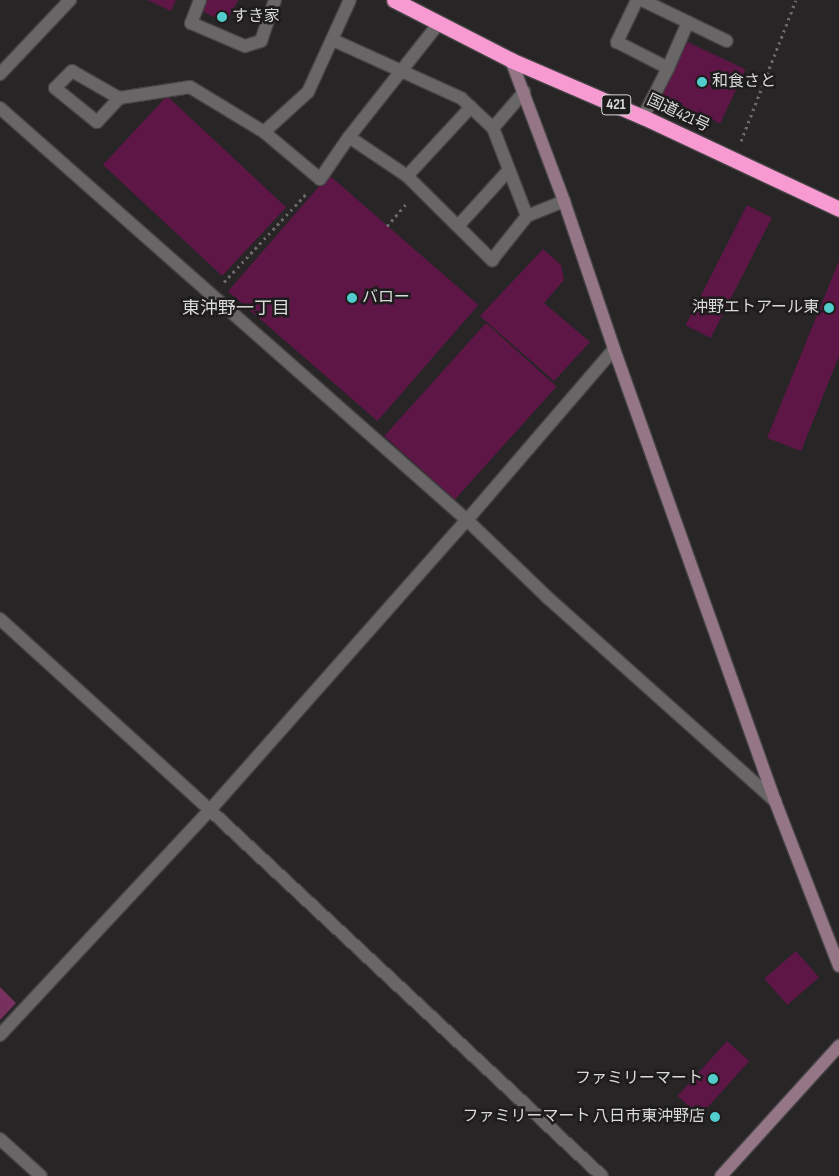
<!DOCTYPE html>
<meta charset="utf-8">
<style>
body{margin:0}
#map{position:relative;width:839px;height:1176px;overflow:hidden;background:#282527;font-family:"Sofia Sans Condensed","Noto Sans JP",sans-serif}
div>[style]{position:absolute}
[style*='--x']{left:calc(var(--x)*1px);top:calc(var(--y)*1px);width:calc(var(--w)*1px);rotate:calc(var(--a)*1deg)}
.green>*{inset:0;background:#78305e}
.building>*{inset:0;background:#5d1645;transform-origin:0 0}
.path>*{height:3px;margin-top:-1.5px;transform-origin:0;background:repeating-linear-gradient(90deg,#6c6a6b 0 2.5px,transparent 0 6.5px)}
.roads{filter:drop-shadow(1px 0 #464345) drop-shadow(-1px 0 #464345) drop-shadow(0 1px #464345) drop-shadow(0 -1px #464345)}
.lane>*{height:12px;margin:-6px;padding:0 6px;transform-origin:6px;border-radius:6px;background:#696667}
.street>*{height:12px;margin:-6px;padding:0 6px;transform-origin:6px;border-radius:6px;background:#696667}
.secondary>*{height:12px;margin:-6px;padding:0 6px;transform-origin:6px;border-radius:6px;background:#947687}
.highway>*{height:15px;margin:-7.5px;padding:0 7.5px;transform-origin:7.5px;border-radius:7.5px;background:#f79ad1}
.dots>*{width:14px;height:14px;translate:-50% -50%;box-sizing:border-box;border:2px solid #1e1c1d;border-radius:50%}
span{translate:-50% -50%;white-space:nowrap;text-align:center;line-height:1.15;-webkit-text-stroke:5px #1e1c1d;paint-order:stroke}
.shield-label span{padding:1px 4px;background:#1e1c1d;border:1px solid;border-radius:4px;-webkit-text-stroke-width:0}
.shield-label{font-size:15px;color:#dbdada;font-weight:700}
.poi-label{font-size:16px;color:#dbdada}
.left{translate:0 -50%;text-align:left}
.right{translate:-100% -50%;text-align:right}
.street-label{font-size:16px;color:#dbdada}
.neighbourhood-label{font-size:18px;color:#dbdada}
</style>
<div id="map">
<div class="green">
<i style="clip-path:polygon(0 987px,16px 1003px,0 1020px)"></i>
</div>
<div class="building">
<i style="clip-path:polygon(147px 0,176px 0,171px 11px)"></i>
<i style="clip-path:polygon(206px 0,238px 0,226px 23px,200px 10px)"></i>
<i style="left:683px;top:40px;width:69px;height:60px;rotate:25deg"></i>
<i style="left:167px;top:96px;width:163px;height:94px;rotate:43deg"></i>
<i style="left:329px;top:175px;width:198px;height:154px;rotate:41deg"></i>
<i style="left:747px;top:205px;width:28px;height:135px;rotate:27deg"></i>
<i style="clip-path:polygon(543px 249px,561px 265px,564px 280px,544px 303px,590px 342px,554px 381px,480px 316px)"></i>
<i style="clip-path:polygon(839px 261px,839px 356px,801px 451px,767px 438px)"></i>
<i style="left:486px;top:323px;width:95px;height:152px;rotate:42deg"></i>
<i style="left:796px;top:951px;width:35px;height:42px;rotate:49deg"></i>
<i style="left:727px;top:1041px;width:30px;height:74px;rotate:42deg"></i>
</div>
<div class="path">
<i style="--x:741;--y:141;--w:151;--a:-68.7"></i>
<i style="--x:387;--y:226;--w:32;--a:-49"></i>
<i style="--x:224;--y:282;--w:123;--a:-47"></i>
</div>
<div class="roads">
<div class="lane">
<i style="--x:200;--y:0;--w:25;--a:111"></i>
<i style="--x:191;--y:23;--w:59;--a:23.1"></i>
<i style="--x:245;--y:46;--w:17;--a:-17"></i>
<i style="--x:261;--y:41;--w:43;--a:-71.1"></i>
<i style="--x:637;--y:0;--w:47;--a:115.5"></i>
<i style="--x:617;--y:42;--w:57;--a:27"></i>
<i style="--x:668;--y:68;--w:55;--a:117"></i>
<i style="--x:642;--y:0;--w:94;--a:25.8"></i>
<i style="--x:333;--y:40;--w:141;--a:24.4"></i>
<i style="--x:461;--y:98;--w:44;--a:43.2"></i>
<i style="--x:493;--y:128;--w:94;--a:68.9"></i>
<i style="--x:527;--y:216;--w:40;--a:-22"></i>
<i style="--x:668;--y:68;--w:50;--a:-66.5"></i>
<i style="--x:119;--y:98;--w:54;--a:-150.1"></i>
<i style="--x:72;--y:71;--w:24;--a:135"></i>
<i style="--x:55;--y:88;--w:54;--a:39"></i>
<i style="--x:97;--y:122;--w:33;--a:-47"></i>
<i style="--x:119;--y:98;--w:72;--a:-8.8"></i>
<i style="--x:190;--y:87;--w:87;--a:31.3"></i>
<i style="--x:264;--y:132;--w:59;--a:-42.3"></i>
<i style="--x:308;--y:92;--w:101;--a:-65.5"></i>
<i style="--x:493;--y:128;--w:48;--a:-49.3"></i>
<i style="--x:264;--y:132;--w:73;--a:40"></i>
<i style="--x:320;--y:179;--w:51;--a:-55.4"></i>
<i style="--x:349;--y:137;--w:145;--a:-51.7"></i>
<i style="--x:349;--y:137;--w:70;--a:33.9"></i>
<i style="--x:407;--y:176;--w:120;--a:44.7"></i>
<i style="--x:492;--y:260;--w:56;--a:-51.5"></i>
<i style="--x:407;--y:176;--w:94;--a:-47.2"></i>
<i style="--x:458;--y:226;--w:76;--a:-47.7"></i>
</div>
<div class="street">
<i style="--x:0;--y:74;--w:102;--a:-46.6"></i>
<i style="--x:0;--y:108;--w:623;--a:41.42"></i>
<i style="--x:467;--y:520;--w:112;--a:43.9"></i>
<i style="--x:548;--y:598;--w:305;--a:41.8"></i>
<i style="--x:0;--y:619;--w:284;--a:42.3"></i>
<i style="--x:210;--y:810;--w:536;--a:43.04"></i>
<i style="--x:0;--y:1035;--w:308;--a:-47"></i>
<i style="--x:210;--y:810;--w:387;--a:-48.5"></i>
<i style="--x:467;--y:520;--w:225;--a:-49.3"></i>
<i style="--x:0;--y:1139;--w:55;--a:42.1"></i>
</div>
<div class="secondary">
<i style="--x:511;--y:60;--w:151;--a:69.4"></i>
<i style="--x:564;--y:201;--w:156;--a:71.3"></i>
<i style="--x:614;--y:349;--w:480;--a:70.4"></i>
<i style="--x:775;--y:801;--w:177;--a:68.8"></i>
<i style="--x:721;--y:1176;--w:176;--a:-47.8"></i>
</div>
<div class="highway">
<i style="--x:394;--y:0;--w:131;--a:27.1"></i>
<i style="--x:511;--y:60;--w:144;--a:23.4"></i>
<i style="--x:643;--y:117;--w:217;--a:25.1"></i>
</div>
</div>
<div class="dots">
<i style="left:222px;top:17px;background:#53cdcb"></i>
<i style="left:702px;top:82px;background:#53cdcb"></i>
<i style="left:352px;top:298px;background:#53cdcb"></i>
<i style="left:829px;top:308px;background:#53cdcb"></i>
<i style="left:713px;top:1079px;background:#53cdcb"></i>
<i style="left:715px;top:1117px;background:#53cdcb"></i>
</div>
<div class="shield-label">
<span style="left:616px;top:105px">421</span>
</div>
<div class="poi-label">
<span class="left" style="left:232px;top:17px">すき家</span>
<span class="left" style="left:712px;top:82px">和食さと</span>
<span class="left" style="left:362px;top:298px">バロー</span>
<span class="right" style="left:819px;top:308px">沖野エトアール東</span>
<span class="right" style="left:703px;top:1079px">ファミリーマート</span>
<span class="right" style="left:705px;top:1117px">ファミリーマート 八日市東沖野店</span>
</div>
<div class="street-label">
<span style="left:678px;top:114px;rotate:25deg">国道421号</span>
</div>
<div class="neighbourhood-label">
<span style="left:236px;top:309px">東沖野一丁目</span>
</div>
</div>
